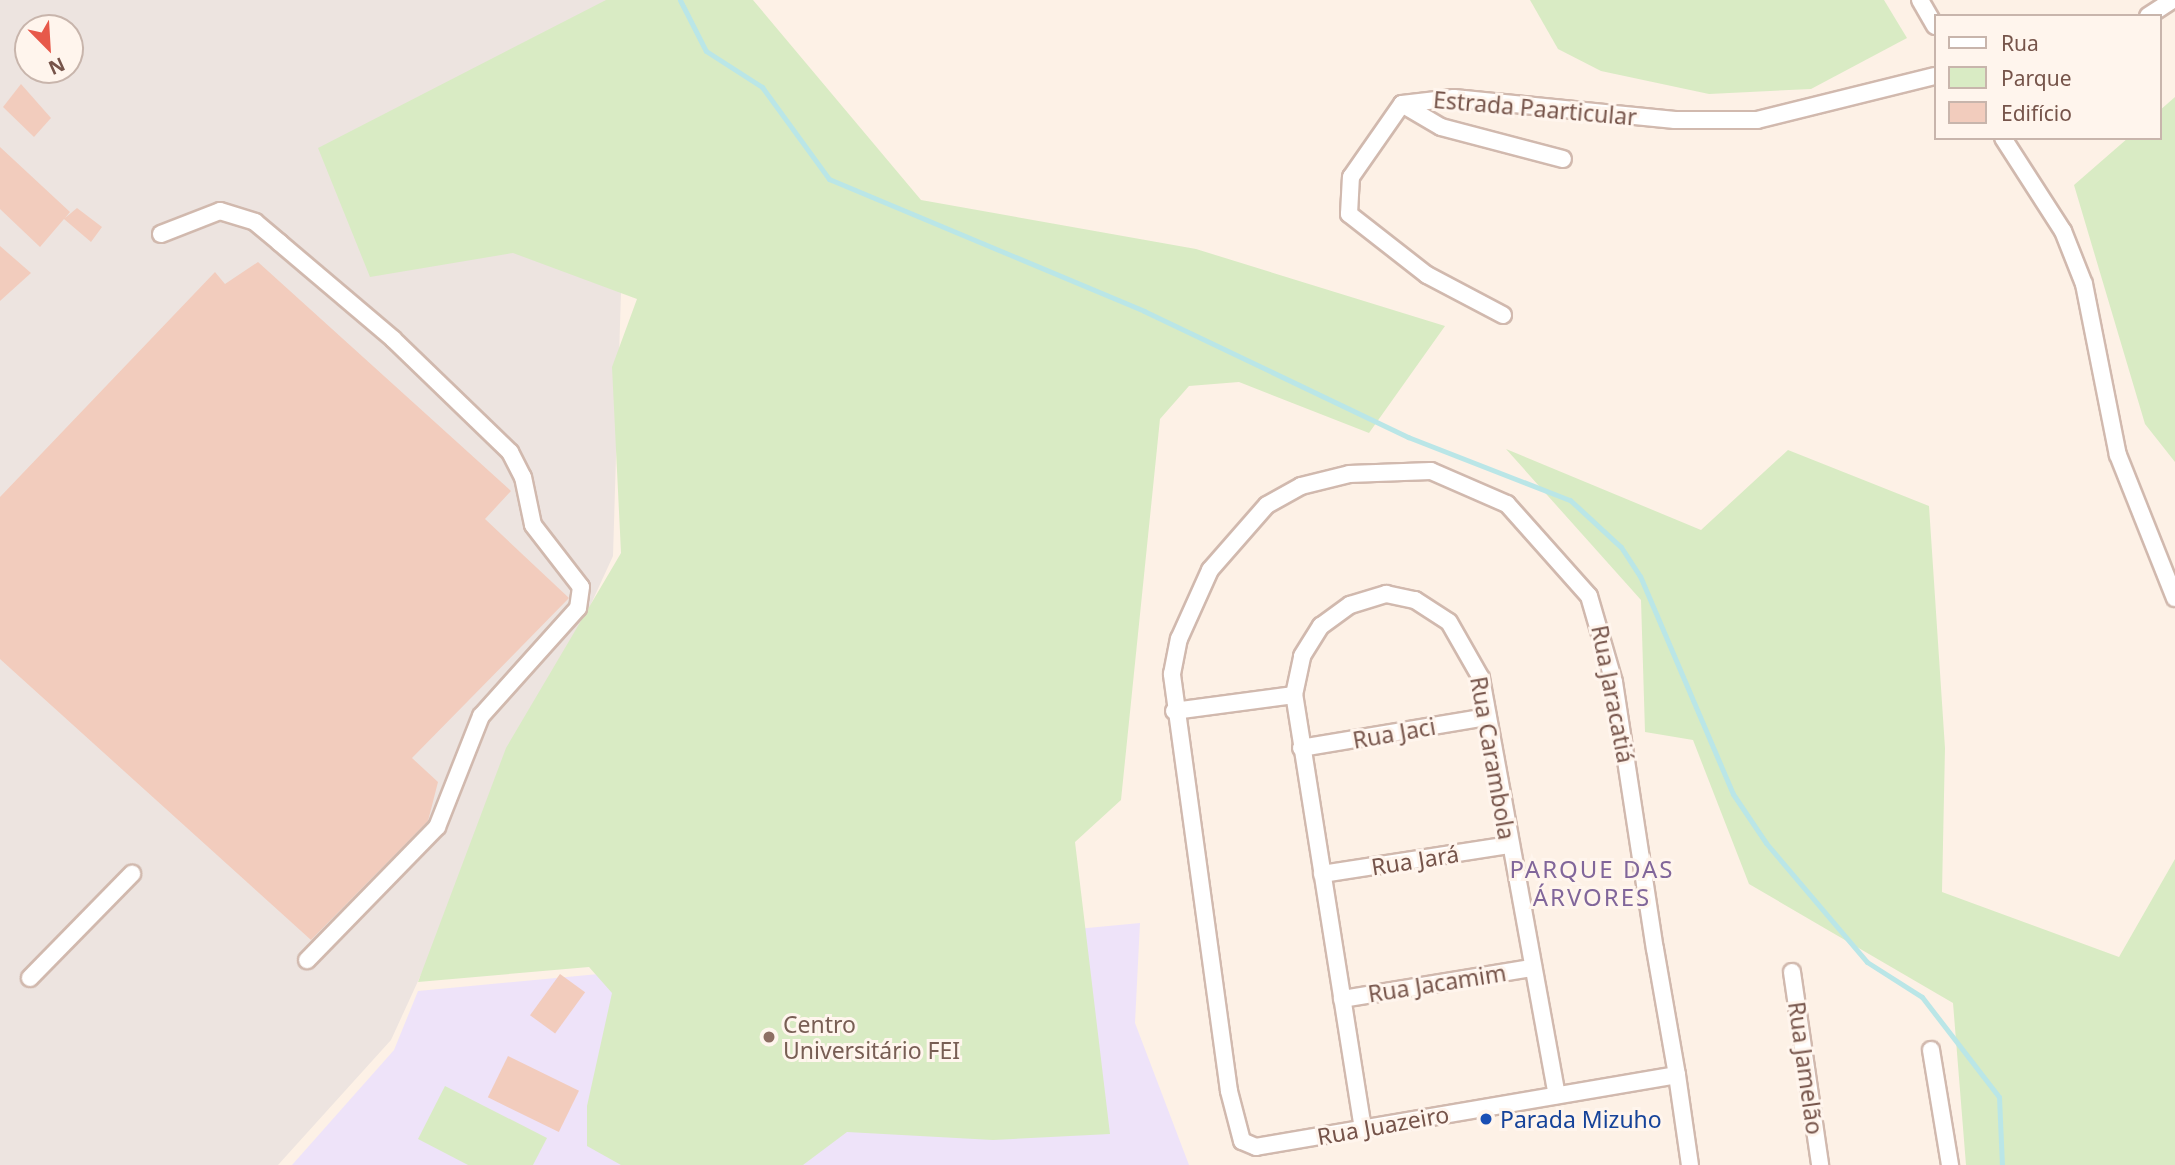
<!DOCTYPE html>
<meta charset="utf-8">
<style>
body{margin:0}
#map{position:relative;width:2175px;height:1165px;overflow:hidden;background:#fdf1e6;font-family:"Noto Sans",sans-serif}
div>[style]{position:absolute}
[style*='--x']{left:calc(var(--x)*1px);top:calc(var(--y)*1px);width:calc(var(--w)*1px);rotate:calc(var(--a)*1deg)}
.industrial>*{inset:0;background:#ede4e0}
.education>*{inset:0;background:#eee3f9}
.green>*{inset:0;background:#d9ebc4}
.stream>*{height:5px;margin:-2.5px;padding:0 2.5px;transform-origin:2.5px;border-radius:2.5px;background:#bae6e7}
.building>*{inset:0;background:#f2ccbd;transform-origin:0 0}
.roads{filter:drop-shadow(2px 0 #d1b9ae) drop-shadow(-2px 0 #d1b9ae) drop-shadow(0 2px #d1b9ae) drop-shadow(0 -2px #d1b9ae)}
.minor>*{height:16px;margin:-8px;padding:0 8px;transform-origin:8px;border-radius:8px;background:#fff}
.dots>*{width:19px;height:19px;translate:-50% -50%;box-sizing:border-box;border:4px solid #fff5ed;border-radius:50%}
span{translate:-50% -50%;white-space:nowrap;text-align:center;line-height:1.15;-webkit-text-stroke:6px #fff5ed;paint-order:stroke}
.street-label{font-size:23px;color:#76544a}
.education-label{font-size:23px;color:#785e54}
.left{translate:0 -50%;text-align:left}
.transit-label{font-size:23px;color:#164399}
.neighbourhood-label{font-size:24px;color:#81669a;letter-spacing:2px}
.legend{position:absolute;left:1934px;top:14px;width:228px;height:126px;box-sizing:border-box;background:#fff5ed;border:2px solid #c8b5ac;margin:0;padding:9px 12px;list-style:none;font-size:21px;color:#76544a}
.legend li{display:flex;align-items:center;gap:14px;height:35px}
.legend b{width:35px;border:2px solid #c8b5ac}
.north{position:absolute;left:14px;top:14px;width:70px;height:70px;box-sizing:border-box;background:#fff5ed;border:2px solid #c8b5ac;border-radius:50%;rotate:156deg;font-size:19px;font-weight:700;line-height:28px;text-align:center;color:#76544a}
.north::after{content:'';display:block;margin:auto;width:24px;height:32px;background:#e7594a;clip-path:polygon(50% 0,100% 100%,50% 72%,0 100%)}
</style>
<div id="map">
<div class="industrial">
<i style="clip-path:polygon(evenodd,0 0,611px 0,624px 193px,613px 556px,391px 1040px,278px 1165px,0 1165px,0 0,28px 28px,70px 28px,70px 70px,28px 70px,28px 28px)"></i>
</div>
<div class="education">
<i style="clip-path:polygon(1140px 923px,1135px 1023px,1189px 1165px,292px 1165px,394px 1050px,418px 991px)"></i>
</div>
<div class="green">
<i style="clip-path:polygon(606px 0,753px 0,921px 200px,1196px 249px,1445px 326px,1369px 433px,1239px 382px,1189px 386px,1160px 419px,1121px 800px,1075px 842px,1110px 1134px,993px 1140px,847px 1132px,803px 1165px,621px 1165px,587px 1146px,587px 1106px,612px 993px,589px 967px,418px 982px,506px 748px,621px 553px,612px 367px,637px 299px,513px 253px,370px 277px,318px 148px)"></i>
<i style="clip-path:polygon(1530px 0,1884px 0,1907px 38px,1811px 89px,1709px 94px,1601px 71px,1558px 49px)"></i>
<i style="clip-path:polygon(2175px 97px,2175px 462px,2145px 424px,2074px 185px,2128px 138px,2159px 138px,2159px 111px)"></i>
<i style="clip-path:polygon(1506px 449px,1701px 530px,1788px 450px,1929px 506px,1945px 748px,1942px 892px,2119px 957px,2175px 859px,2175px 1165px,1966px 1165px,1953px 1003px,1749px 884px,1693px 740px,1645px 732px,1641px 600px)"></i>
<i style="clip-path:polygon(445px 1086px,547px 1138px,533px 1165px,468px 1165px,418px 1139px)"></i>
</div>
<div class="stream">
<i style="--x:680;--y:0;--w:57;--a:63"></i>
<i style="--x:706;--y:51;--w:67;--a:32.7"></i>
<i style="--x:762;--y:87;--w:114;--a:53.9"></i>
<i style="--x:829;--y:179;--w:342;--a:22.7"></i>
<i style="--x:1144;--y:311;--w:293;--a:25.5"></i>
<i style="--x:1408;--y:437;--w:174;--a:21.3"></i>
<i style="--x:1570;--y:500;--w:69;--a:42.7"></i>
<i style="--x:1621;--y:547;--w:35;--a:57"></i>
<i style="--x:1640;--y:576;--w:237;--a:66.9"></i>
<i style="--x:1733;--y:794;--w:59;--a:56"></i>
<i style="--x:1766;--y:843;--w:156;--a:49.7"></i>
<i style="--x:1867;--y:962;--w:65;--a:32.5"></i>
<i style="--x:1922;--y:997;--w:126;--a:52.4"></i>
<i style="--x:1999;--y:1097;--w:68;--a:87.5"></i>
</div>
<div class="building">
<i style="clip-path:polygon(21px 84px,51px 118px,34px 137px,3px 107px)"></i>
<i style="clip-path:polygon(0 147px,70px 212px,65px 218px,77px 208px,102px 227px,91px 242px,64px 219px,40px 247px,0 209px)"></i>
<i style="clip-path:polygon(0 246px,31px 273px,0 301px)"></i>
<i style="clip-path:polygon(258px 262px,511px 491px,485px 519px,569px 598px,412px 758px,438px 782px,428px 821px,311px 940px,0 659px,0 497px,215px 272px,225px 284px)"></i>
<i style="left:560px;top:974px;width:31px;height:51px;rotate:36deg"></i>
<i style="left:508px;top:1056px;width:79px;height:46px;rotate:26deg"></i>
</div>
<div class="roads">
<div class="minor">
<i style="--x:1920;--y:0;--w:30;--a:60"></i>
<i style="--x:2148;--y:16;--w:30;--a:-33"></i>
<i style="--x:1402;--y:104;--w:45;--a:30.5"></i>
<i style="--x:1441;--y:127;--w:126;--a:14.7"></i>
<i style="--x:2003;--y:138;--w:111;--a:57.2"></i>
<i style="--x:2063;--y:231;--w:57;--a:68.4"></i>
<i style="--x:2084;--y:284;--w:174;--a:78.8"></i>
<i style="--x:2118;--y:455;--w:154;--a:68.3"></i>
<i style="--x:161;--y:234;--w:63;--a:-21.3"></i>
<i style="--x:220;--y:211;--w:37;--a:17"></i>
<i style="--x:255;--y:222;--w:33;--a:40"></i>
<i style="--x:280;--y:243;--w:148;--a:40.3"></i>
<i style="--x:393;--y:339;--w:163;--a:44"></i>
<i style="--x:510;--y:452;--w:28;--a:63"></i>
<i style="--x:523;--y:477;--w:49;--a:78.2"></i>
<i style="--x:533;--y:525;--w:78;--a:52.3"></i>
<i style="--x:581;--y:587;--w:21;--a:98"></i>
<i style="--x:578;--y:608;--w:145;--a:131.9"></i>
<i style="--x:481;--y:716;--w:119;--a:111.6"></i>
<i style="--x:437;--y:827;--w:186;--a:134.3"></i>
<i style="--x:1503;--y:315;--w:86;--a:-152.2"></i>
<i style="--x:1427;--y:275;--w:99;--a:-142"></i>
<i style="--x:1349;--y:214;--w:37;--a:-87"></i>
<i style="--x:1351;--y:177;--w:89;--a:-55.1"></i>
<i style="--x:1402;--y:104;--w:52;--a:-6.6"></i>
<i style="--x:1454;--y:98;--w:222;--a:5.7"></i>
<i style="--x:1675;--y:120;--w:82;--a:0"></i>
<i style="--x:1757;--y:120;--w:183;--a:-13.9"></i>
<i style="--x:1174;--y:711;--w:121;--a:-7.6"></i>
<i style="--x:1301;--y:748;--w:189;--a:-9.5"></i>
<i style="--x:1322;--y:874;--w:189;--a:-8.8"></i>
<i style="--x:1792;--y:972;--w:195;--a:81.7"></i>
<i style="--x:30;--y:978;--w:146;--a:-45.6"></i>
<i style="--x:1342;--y:999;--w:193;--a:-9.3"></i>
<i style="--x:1931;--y:1050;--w:117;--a:80.6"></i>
<i style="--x:1677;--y:1075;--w:427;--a:170.3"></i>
<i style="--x:1256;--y:1147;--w:15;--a:-157"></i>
<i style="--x:1242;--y:1141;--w:52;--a:-104.6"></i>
<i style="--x:1229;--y:1091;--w:421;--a:-97.8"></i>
<i style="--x:1172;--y:674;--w:36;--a:-79"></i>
<i style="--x:1179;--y:639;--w:76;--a:-65.8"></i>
<i style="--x:1210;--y:570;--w:86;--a:-48.8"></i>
<i style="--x:1267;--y:505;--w:39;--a:-29"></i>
<i style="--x:1301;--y:486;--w:49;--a:-14"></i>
<i style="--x:1349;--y:474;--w:82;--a:-2.1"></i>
<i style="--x:1431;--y:471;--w:83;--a:23.5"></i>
<i style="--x:1507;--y:504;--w:123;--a:48.3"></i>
<i style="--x:1589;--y:596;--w:90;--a:73.8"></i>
<i style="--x:1614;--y:682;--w:270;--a:81.3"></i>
<i style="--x:1655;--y:949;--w:128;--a:80.1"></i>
<i style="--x:1677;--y:1075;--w:91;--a:81.8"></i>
<i style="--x:1363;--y:1129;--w:439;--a:-99"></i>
<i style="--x:1294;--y:695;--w:40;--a:-78"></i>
<i style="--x:1302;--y:656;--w:36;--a:-58"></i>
<i style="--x:1321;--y:626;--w:36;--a:-36"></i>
<i style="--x:1350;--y:605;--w:38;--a:-17"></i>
<i style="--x:1386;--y:594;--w:30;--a:12"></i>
<i style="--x:1415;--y:600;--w:40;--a:32.9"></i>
<i style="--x:1449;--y:622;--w:64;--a:60.3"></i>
<i style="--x:1481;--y:678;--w:424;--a:79.7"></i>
</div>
</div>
<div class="dots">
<i style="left:769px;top:1037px;background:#8d6e63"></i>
<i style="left:1486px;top:1119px;background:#1a4fb4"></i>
</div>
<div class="street-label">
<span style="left:1535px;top:108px;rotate:5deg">Estrada Paarticular</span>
<span style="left:1613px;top:694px;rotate:79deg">Rua Jaracatiá</span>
<span style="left:1394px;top:733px;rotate:-10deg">Rua Jaci</span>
<span style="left:1493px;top:758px;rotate:80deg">Rua Carambola</span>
<span style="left:1415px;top:860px;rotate:-9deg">Rua Jará</span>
<span style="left:1437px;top:983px;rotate:-9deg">Rua Jacamim</span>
<span style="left:1806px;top:1068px;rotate:82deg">Rua Jamelão</span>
<span style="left:1383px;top:1125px;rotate:-10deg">Rua Juazeiro</span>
</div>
<div class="education-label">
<span class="left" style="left:783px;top:1037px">Centro<br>Universitário FEI</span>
</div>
<div class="transit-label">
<span class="left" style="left:1500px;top:1119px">Parada Mizuho</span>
</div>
<div class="neighbourhood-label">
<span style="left:1592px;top:883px">PARQUE DAS<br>ÁRVORES</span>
</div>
<ul class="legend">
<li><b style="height:9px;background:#fff"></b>Rua</li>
<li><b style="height:19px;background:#d9ebc4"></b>Parque</li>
<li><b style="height:19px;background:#f2ccbd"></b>Edifício</li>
</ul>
<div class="north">N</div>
</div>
